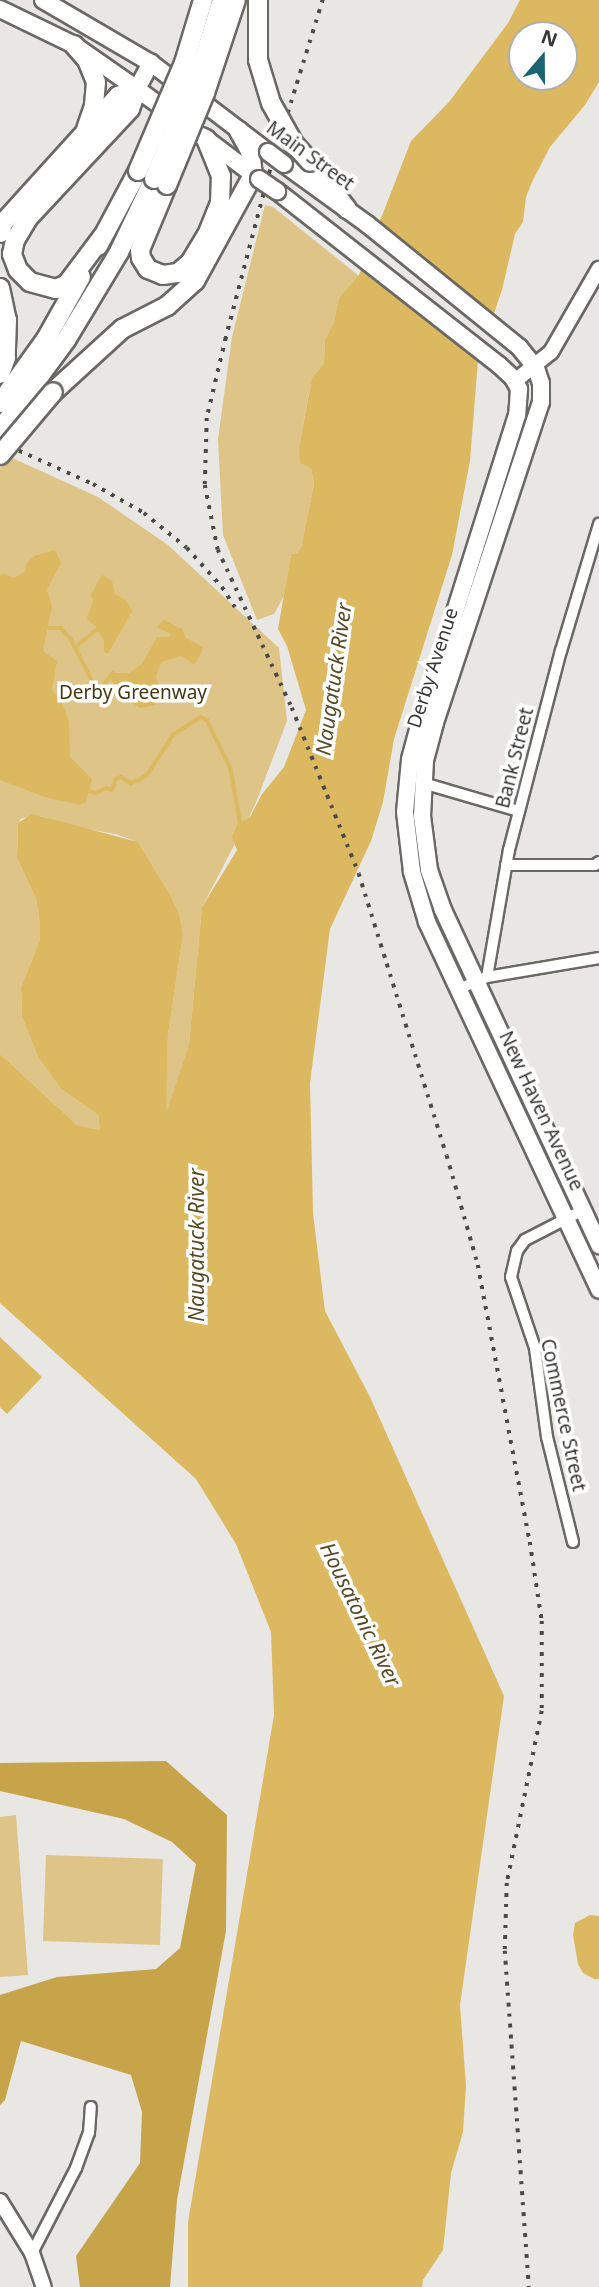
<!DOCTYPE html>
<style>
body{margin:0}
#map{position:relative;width:599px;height:2287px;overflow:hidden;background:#e8e7e3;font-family:"Noto Sans",sans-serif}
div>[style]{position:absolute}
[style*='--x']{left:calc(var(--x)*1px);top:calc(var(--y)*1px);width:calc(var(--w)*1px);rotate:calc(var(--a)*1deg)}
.green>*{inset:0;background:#dec486;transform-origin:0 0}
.forest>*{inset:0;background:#c7a44a}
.water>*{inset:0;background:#dcb960}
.pier>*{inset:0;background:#e8e7e3}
.stream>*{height:3.5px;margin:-1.75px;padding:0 1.75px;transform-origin:1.75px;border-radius:1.75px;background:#dcb960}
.roads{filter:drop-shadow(2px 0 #6a6865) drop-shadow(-2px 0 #6a6865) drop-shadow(0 2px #6a6865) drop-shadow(0 -2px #6a6865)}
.minor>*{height:10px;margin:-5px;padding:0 5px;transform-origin:5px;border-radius:5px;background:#fff}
.secondary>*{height:14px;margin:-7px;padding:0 7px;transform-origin:7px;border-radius:7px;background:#fff}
.primary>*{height:16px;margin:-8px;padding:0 8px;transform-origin:8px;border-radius:8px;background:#fff}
.trunk>*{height:16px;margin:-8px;padding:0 8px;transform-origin:8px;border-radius:8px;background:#fff}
.motorway>*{height:18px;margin:-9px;padding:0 9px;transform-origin:9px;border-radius:9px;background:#fff}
.rail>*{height:3.5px;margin-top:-1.75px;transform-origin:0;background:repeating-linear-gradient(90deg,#4a4947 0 3.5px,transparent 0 10.5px)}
.bridges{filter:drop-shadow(2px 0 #6a6865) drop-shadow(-2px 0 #6a6865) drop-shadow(0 2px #6a6865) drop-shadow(0 -2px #6a6865)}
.trunk-bridge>*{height:16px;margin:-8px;padding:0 8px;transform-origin:8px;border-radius:8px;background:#fff}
.motorway-bridge>*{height:18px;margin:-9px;padding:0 9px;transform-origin:9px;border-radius:9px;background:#fff}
span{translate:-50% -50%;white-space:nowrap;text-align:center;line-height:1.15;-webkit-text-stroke:7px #fff;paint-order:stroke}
.street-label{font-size:19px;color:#373635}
.park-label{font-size:19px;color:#463811}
.water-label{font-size:21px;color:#594a24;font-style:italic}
.north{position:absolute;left:508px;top:21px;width:70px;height:70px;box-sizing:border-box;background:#fff;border:2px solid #afafae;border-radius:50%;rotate:20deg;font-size:19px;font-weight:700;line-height:28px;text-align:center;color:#373635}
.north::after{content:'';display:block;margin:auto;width:24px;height:32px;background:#1b6472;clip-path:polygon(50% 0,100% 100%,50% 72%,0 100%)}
</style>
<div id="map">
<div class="green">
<i style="clip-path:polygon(265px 205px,273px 207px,359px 276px,339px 298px,333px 325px,325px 339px,324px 363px,312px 379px,308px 398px,299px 447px,311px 468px,314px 484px,301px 547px,297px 553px,291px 554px,284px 596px,274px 614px,257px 620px,223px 535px,218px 439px,232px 337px)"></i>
<i style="clip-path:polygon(10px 457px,98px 497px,168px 545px,279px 648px,287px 721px,255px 805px,202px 907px,189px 1044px,165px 1117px,168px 1035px,183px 935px,168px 891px,138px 842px,115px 834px,64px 825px,41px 816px,22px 818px,18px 823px,17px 858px,36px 899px,40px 925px,40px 940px,21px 987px,22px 1017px,38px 1057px,61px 1089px,98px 1115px,100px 1130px,77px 1125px,0 1054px,0 468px)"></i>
<i style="clip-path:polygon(16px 1815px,28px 1975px,0 1977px,0 1817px)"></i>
<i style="left:46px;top:1855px;width:117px;height:86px;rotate:2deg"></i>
</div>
<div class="forest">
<i style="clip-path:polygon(166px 1761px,227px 1815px,226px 1931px,177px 2200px,170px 2287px,80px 2287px,76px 2256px,140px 2163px,142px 2112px,131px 2075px,21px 2041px,5px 2100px,0 2105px,0 1995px,57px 1977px,156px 1969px,180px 1948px,196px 1864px,172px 1842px,124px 1819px,0 1791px,0 1763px)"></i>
</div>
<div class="water">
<i style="clip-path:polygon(evenodd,520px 0,599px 0,599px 82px,585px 105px,550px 147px,532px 182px,526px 197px,523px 222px,515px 234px,502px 290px,478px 360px,470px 461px,452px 555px,394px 739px,383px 802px,371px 841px,330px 929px,310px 1083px,313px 1213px,325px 1311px,370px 1397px,504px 1696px,460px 2005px,466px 2086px,463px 2132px,451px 2173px,443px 2250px,423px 2280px,422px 2287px,188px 2287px,188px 2222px,274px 1715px,271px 1632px,236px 1544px,196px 1479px,0 1303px,0 1054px,77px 1125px,100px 1130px,98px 1115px,61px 1089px,38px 1057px,22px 1017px,21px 987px,40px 940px,40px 925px,36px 899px,17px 858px,18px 823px,32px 814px,138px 842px,168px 891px,179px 914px,183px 935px,168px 1035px,166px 1113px,189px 1044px,202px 907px,237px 850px,232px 837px,237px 825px,250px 817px,262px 794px,284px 767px,306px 710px,287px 646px,278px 629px,291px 554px,297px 553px,301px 547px,314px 484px,311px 468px,300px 463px,299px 447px,312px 378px,324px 363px,325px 339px,333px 325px,339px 298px,359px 275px,411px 141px,449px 102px,508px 23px,520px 0,522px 35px,564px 35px,564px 77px,522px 77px,522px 35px)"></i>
<i style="clip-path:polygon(55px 550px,61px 563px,47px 589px,52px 606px,43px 651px,57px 661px,52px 690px,61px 700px,69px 722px,70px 757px,92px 779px,86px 802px,80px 805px,45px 797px,0 780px,0 576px,3px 573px,14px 578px,24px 572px,27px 563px,34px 556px)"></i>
<i style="clip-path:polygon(102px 575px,112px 581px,115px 594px,127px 601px,132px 611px,108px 654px,104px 652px,104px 640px,96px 627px,87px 619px,93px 601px,91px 594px)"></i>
<i style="clip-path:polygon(164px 620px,182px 629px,186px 638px,203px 647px,201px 654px,194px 664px,181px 656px,161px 662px,156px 677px,161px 695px,155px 705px,140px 708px,122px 696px,111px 679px,113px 673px,129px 673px,142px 664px,157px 637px,170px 637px,170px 634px,157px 627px)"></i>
<i style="clip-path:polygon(0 1337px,42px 1377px,7px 1414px,0 1407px)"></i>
<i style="clip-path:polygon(590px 1915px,599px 1916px,599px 1979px,594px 1979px,583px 1973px,578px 1964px,573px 1935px,575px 1923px)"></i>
</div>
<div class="pier">
<i style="clip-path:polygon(378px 222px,496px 316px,481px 361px,360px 264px)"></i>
</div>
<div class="stream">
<i style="--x:44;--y:628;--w:17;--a:0"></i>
<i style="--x:61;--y:628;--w:15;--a:48"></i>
<i style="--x:71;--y:639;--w:48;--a:62.9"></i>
<i style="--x:93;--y:682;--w:10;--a:37"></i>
<i style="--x:101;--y:688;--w:19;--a:-51"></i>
<i style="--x:75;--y:647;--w:29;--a:-38"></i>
<i style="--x:85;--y:790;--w:11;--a:15"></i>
<i style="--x:96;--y:793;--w:11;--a:-27"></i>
<i style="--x:106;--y:788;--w:6;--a:18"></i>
<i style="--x:112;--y:790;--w:12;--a:-70"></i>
<i style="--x:116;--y:779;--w:5;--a:-22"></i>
<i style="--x:121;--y:777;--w:12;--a:31"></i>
<i style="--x:131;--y:783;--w:9;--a:-21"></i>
<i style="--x:139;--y:780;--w:9;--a:-32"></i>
<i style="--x:147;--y:775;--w:48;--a:-57"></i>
<i style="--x:173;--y:735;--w:33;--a:-33"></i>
<i style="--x:201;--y:717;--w:7;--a:27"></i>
<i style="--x:207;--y:720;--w:55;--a:63.9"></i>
<i style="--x:231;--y:769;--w:58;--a:80"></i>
</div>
<div class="roads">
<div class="minor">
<i style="--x:423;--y:783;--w:100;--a:16.3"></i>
<i style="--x:506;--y:865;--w:89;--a:0"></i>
<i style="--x:595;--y:865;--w:5;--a:-37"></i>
<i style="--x:487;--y:977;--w:129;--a:-80.2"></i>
<i style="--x:509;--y:850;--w:206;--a:-75.4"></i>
<i style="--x:561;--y:651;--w:133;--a:-73.3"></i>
<i style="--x:461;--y:988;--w:28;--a:-23"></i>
<i style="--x:487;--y:977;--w:114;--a:-9.6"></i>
<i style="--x:573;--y:1542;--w:108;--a:-103.9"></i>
<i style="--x:547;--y:1437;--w:90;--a:-97.7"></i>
<i style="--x:535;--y:1348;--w:75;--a:-108.7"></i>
<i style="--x:511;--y:1277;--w:27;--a:-77"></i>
<i style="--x:517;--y:1251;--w:14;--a:-54"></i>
<i style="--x:525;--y:1240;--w:65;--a:-27.3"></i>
<i style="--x:32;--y:2253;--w:96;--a:-62.6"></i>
<i style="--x:76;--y:2168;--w:37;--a:-70"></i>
<i style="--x:89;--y:2133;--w:26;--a:-86"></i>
</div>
<div class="secondary">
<i style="--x:515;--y:381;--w:46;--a:-38.9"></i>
<i style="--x:551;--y:352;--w:96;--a:-60"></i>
<i style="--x:0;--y:2201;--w:61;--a:58.4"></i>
<i style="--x:32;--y:2253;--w:36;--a:71"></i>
</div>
<div class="primary">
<i style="--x:43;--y:0;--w:125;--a:30.3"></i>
<i style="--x:0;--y:9;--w:82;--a:25.9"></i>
<i style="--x:74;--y:45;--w:77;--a:34.9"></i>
</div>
<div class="trunk">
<i style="--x:173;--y:115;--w:44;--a:-144.2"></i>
<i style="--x:137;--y:89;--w:30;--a:-62"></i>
<i style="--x:151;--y:63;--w:147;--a:37.3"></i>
<i style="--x:202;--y:136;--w:71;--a:37"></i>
<i style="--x:284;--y:164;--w:102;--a:35.9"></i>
<i style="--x:367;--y:224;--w:196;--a:39"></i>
<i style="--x:519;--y:347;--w:27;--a:51"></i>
<i style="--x:536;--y:368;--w:16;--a:72"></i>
<i style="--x:541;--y:383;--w:19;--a:90"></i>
<i style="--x:541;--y:402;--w:338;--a:108.3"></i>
<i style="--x:435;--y:723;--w:39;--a:105"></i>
<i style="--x:425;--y:761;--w:55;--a:93.1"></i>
<i style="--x:422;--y:816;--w:54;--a:82.6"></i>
<i style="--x:429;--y:870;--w:42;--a:70.7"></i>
<i style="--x:443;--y:910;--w:370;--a:65"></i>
<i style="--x:277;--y:191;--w:282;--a:38.1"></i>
<i style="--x:499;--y:365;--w:19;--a:43"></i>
<i style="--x:513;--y:378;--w:13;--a:61"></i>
<i style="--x:519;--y:389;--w:26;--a:94"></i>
<i style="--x:517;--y:415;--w:322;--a:107.5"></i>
<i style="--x:420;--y:722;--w:39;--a:105"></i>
<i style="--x:410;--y:760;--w:52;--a:95.5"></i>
<i style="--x:405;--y:812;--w:60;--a:83.3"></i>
<i style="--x:412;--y:872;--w:52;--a:73.3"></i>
<i style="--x:427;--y:922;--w:406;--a:64.9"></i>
</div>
<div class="motorway">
<i style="--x:74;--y:45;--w:20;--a:49"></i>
<i style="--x:87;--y:60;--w:24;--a:68"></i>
<i style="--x:96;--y:82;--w:24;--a:95"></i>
<i style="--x:94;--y:106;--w:24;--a:109"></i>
<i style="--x:310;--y:162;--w:60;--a:51.8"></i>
<i style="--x:167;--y:185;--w:70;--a:112.6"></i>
<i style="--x:140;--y:250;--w:8;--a:83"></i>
<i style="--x:141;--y:258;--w:13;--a:58"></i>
<i style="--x:148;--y:269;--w:16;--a:22"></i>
<i style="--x:163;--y:275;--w:15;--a:-8"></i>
<i style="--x:178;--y:273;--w:16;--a:-40"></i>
<i style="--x:190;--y:263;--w:33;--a:-59"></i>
<i style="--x:207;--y:235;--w:35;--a:-68"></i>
<i style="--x:220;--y:203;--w:27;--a:-88"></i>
<i style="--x:221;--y:176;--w:40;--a:-112"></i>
<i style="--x:0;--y:233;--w:10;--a:-73"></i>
<i style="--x:3;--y:223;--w:171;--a:-47.8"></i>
<i style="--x:118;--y:96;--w:20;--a:-20"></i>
<i style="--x:103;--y:236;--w:60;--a:126.9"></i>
<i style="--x:67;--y:284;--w:12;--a:156"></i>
<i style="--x:56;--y:289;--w:27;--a:-165"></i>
<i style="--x:30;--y:282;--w:17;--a:-135"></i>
<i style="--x:18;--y:270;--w:17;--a:-111"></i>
<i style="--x:12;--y:254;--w:14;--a:-78"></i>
<i style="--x:15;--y:240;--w:26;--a:-59"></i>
<i style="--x:28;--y:218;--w:149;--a:-46.9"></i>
<i style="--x:130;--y:109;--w:21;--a:-71"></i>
<i style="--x:98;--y:246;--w:85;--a:-61.9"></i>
<i style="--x:0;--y:288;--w:33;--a:78"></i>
<i style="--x:7;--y:320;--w:38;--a:92"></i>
<i style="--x:6;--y:358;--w:17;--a:111"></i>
<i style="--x:53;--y:392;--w:93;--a:-42.4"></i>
<i style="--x:122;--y:329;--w:51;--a:-27.1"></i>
<i style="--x:167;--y:306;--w:38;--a:-42"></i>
<i style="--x:195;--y:281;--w:121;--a:-61.3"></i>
<i style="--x:253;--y:175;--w:24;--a:-97"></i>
<i style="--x:250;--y:151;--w:23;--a:-119"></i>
<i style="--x:0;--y:403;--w:79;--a:-54.3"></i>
<i style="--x:46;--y:339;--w:71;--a:-60.6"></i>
<i style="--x:0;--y:430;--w:112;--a:-53.7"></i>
<i style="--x:66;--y:340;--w:103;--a:-58.9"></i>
<i style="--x:119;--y:252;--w:81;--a:-64.4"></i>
</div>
</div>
<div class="rail">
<i style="--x:323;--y:0;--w:182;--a:107.2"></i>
<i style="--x:269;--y:174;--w:170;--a:104.7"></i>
<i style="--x:226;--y:338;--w:82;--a:103.4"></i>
<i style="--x:207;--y:418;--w:67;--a:91.7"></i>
<i style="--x:205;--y:485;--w:66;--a:78.7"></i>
<i style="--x:218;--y:550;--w:174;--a:64.9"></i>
<i style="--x:292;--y:708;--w:179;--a:68"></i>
<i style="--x:359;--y:874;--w:295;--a:72.7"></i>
<i style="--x:447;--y:1156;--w:113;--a:74.1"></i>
<i style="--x:478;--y:1265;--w:282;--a:79.4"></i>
<i style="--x:530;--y:1542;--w:80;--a:81.4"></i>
<i style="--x:542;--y:1621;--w:90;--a:90"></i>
<i style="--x:542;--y:1711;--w:176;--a:101.5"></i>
<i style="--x:507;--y:1883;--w:68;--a:91.7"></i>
<i style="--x:505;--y:1951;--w:337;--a:85.9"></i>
<i style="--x:0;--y:442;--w:102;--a:24.3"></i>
<i style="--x:93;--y:484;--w:59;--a:29.6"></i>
<i style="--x:144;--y:513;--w:55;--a:39.1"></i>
<i style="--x:187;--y:548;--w:52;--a:48.1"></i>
<i style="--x:222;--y:587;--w:24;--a:57"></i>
</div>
<div class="bridges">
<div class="trunk-bridge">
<i style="--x:268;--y:152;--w:20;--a:37"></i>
<i style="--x:259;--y:179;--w:22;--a:34"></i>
</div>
<div class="motorway-bridge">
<i style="--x:258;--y:0;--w:60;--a:90"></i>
<i style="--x:258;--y:60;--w:45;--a:73.2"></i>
<i style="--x:271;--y:103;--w:47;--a:60.7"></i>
<i style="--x:294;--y:144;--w:24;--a:48"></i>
<i style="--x:138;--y:171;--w:117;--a:-66.9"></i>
<i style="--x:184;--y:63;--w:66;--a:-73.2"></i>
<i style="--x:154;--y:179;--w:125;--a:-67.3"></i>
<i style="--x:202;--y:64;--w:67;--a:-72.6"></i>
<i style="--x:167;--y:185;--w:100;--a:-67.6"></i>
<i style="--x:205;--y:93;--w:98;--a:-71.6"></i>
<i style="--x:0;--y:455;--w:82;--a:-49.9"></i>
</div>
</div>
<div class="street-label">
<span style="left:310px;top:156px;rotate:36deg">Main Street</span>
<span style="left:433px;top:668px;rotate:-72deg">Derby Avenue</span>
<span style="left:515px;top:758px;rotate:-76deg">Bank Street</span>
<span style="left:541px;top:1111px;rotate:65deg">New Haven Avenue</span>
<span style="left:563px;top:1415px;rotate:78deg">Commerce Street</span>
</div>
<div class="park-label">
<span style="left:133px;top:693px">Derby Greenway</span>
</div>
<div class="water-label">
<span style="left:333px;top:679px;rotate:-82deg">Naugatuck River</span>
<span style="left:196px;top:1245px;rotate:-90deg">Naugatuck River</span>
<span style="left:361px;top:1614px;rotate:64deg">Housatonic River</span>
</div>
<div class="north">N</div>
</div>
